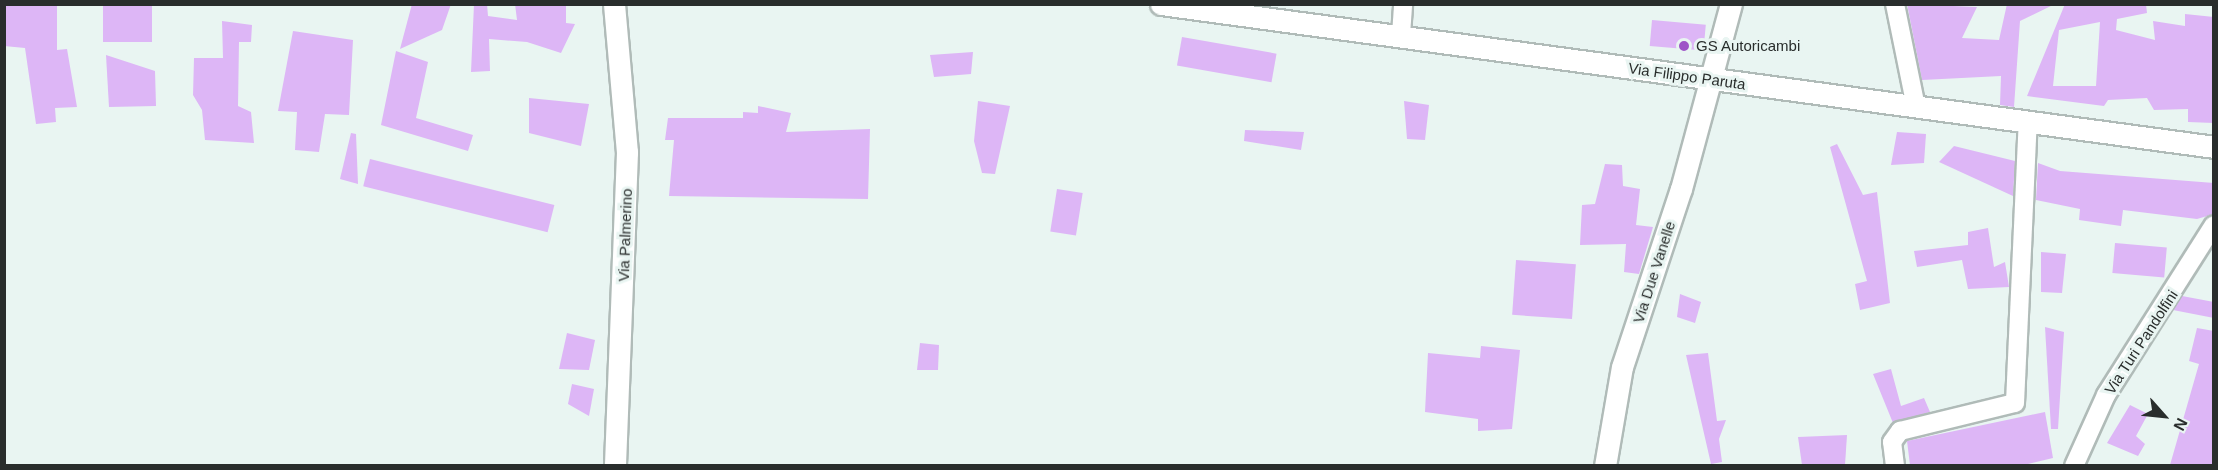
<!DOCTYPE html>
<style>
body{margin:0}
#map{position:relative;width:2218px;height:470px;overflow:hidden;background:#e9f5f2;font-family:Arial,sans-serif}
div>[style]{position:absolute}
[style*='--x']{left:calc(var(--x)*1px);top:calc(var(--y)*1px);width:calc(var(--w)*1px);rotate:calc(var(--a)*1deg)}
.building>*{inset:0;background:#ddb6f6;transform-origin:0 0}
.roads{filter:drop-shadow(2px 0 #b0bbb8) drop-shadow(-2px 0 #b0bbb8) drop-shadow(0 2px #b0bbb8) drop-shadow(0 -2px #b0bbb8)}
.minor>*{height:18px;margin:-9px;padding:0 9px;transform-origin:9px;border-radius:9px;background:#fff}
.tertiary>*{height:21px;margin:-10.5px;padding:0 10.5px;transform-origin:10.5px;border-radius:10.5px;background:#fff}
.dots>*{width:16px;height:16px;translate:-50% -50%;box-sizing:border-box;border:3px solid #e9f5f2;border-radius:50%}
span{translate:-50% -50%;white-space:nowrap;text-align:center;line-height:1.15;-webkit-text-stroke:6px #e9f5f2;paint-order:stroke}
.poi-label{font-size:15px;color:#292d2c}
.left{translate:0 -50%;text-align:left}
.street-label{font-size:15px;color:#292d2c}
.frame{position:absolute;inset:0;border:6px solid #292d2c;pointer-events:none}
.north{position:absolute;left:2134px;top:386px;width:60px;height:60px;-webkit-text-stroke:4px #e9f5f2;paint-order:stroke;rotate:117deg;font-size:16px;font-weight:700;line-height:24px;text-align:center;color:#292d2c}
.north::after{content:'';display:block;margin:auto;width:21px;height:27px;background:#292d2c;clip-path:polygon(50% 0,100% 100%,50% 72%,0 100%)}
</style>
<div id="map">
<div class="building">
<i style="clip-path:polygon(4px 4px,57px 4px,57px 50px,67px 49px,77px 107px,55px 108px,56px 122px,36px 124px,25px 48px,4px 46px)"></i>
<i style="left:152px;top:4px;width:38px;height:49px;rotate:90deg"></i>
<i style="clip-path:polygon(412px 4px,451px 4px,442px 30px,400px 49px)"></i>
<i style="clip-path:polygon(474px 4px,487px 4px,488px 16px,517px 20px,515px 4px,566px 4px,566px 23px,575px 24px,561px 53px,527px 42px,489px 39px,490px 71px,471px 72px)"></i>
<i style="clip-path:polygon(1907px 4px,1977px 7px,1962px 38px,1999px 40px,2007px 4px,2055px 4px,2020px 21px,2014px 107px,2000px 105px,2001px 76px,1922px 80px)"></i>
<i style="clip-path:polygon(evenodd,2065px 4px,2146px 4px,2147px 13px,2117px 19px,2116px 30px,2155px 40px,2153px 21px,2185px 26px,2185px 14px,2214px 17px,2214px 123px,2188px 122px,2188px 109px,2154px 110px,2147px 98px,2108px 100px,2104px 106px,2027px 96px,2065px 4px,2100px 22px,2096px 86px,2053px 86px,2059px 30px,2100px 22px)"></i>
<i style="left:1652px;top:20px;width:54px;height:26px;rotate:5deg"></i>
<i style="clip-path:polygon(222px 21px,252px 25px,251px 42px,239px 42px,238px 106px,251px 112px,254px 143px,205px 140px,202px 110px,193px 95px,194px 58px,223px 58px)"></i>
<i style="clip-path:polygon(293px 31px,353px 40px,349px 115px,325px 114px,319px 152px,295px 150px,297px 112px,278px 111px)"></i>
<i style="left:1182px;top:37px;width:96px;height:29px;rotate:10deg"></i>
<i style="clip-path:polygon(396px 51px,428px 62px,416px 118px,473px 135px,468px 151px,381px 125px)"></i>
<i style="clip-path:polygon(973px 52px,971px 74px,934px 77px,930px 55px)"></i>
<i style="clip-path:polygon(106px 55px,155px 71px,156px 106px,109px 107px)"></i>
<i style="clip-path:polygon(529px 98px,589px 104px,581px 146px,529px 133px)"></i>
<i style="clip-path:polygon(978px 101px,1010px 106px,995px 174px,982px 173px,974px 141px)"></i>
<i style="clip-path:polygon(1404px 101px,1429px 105px,1425px 140px,1407px 139px)"></i>
<i style="clip-path:polygon(758px 106px,791px 113px,786px 132px,870px 129px,868px 199px,669px 196px,674px 140px,665px 140px,668px 118px,743px 118px,743px 112px,758px 113px)"></i>
<i style="clip-path:polygon(1245px 130px,1304px 132px,1301px 150px,1244px 141px)"></i>
<i style="clip-path:polygon(1897px 132px,1926px 134px,1924px 163px,1891px 165px)"></i>
<i style="clip-path:polygon(351px 133px,356px 134px,358px 184px,340px 179px)"></i>
<i style="clip-path:polygon(1837px 144px,1863px 195px,1877px 192px,1890px 303px,1860px 310px,1855px 284px,1867px 281px,1830px 147px)"></i>
<i style="clip-path:polygon(1954px 146px,2015px 161px,2013px 196px,1939px 162px)"></i>
<i style="left:370px;top:159px;width:190px;height:28px;rotate:14deg"></i>
<i style="clip-path:polygon(2038px 163px,2060px 171px,2214px 183px,2214px 214px,2197px 219px,2123px 210px,2121px 226px,2079px 220px,2080px 209px,2036px 200px)"></i>
<i style="clip-path:polygon(1605px 164px,1622px 165px,1623px 186px,1640px 189px,1636px 225px,1653px 227px,1639px 274px,1624px 272px,1626px 244px,1580px 245px,1582px 205px,1595px 204px)"></i>
<i style="left:1057px;top:189px;width:26px;height:43px;rotate:9deg"></i>
<i style="clip-path:polygon(1988px 228px,1994px 267px,2005px 262px,2009px 287px,1968px 289px,1962px 260px,1917px 267px,1914px 251px,1968px 245px,1968px 232px)"></i>
<i style="left:2115px;top:243px;width:52px;height:30px;rotate:5deg"></i>
<i style="clip-path:polygon(2041px 252px,2066px 254px,2062px 293px,2041px 292px)"></i>
<i style="left:1516px;top:260px;width:60px;height:55px;rotate:4deg"></i>
<i style="clip-path:polygon(1680px 294px,1701px 302px,1695px 323px,1677px 317px)"></i>
<i style="clip-path:polygon(2182px 296px,2214px 302px,2214px 318px,2173px 310px)"></i>
<i style="clip-path:polygon(2045px 327px,2064px 332px,2058px 429px,2051px 429px)"></i>
<i style="clip-path:polygon(2197px 328px,2214px 331px,2214px 465px,2170px 465px,2199px 364px,2189px 361px)"></i>
<i style="clip-path:polygon(567px 333px,595px 340px,589px 370px,559px 369px)"></i>
<i style="clip-path:polygon(920px 343px,939px 345px,938px 370px,917px 370px)"></i>
<i style="clip-path:polygon(1481px 346px,1520px 350px,1512px 429px,1478px 431px,1478px 419px,1425px 412px,1428px 353px,1480px 358px)"></i>
<i style="clip-path:polygon(1708px 353px,1717px 421px,1726px 420px,1719px 439px,1722px 462px,1711px 464px,1686px 355px)"></i>
<i style="clip-path:polygon(1891px 369px,1901px 406px,1924px 398px,1930px 412px,1893px 423px,1873px 374px)"></i>
<i style="clip-path:polygon(572px 384px,594px 389px,589px 416px,568px 404px)"></i>
<i style="clip-path:polygon(2130px 405px,2148px 414px,2136px 436px,2145px 444px,2138px 456px,2107px 443px)"></i>
<i style="clip-path:polygon(2045px 412px,2053px 458px,2024px 465px,1910px 465px,1907px 441px)"></i>
<i style="clip-path:polygon(1847px 435px,1845px 465px,1802px 465px,1798px 437px)"></i>
</div>
<div class="roads">
<div class="minor">
<i style="--x:1895;--y:4;--w:105;--a:78.5"></i>
<i style="--x:1401;--y:35;--w:31;--a:-86"></i>
<i style="--x:1895;--y:466;--w:24;--a:-97"></i>
<i style="--x:1892;--y:442;--w:14;--a:-54"></i>
<i style="--x:1900;--y:431;--w:118;--a:-13.7"></i>
<i style="--x:2015;--y:403;--w:281;--a:-87.4"></i>
<i style="--x:2074;--y:466;--w:78;--a:-65.7"></i>
<i style="--x:2106;--y:395;--w:201;--a:-57.6"></i>
</div>
<div class="tertiary">
<i style="--x:614;--y:4;--w:149;--a:85"></i>
<i style="--x:627;--y:152;--w:314;--a:92.2"></i>
<i style="--x:1161;--y:4;--w:1063;--a:7.73"></i>
<i style="--x:1605;--y:466;--w:100;--a:-80.3"></i>
<i style="--x:1622;--y:367;--w:188;--a:-71.7"></i>
<i style="--x:1681;--y:189;--w:192;--a:-74.9"></i>
</div>
</div>
<div class="dots">
<i style="left:1684px;top:46px;background:#9e54c7"></i>
</div>
<div class="poi-label">
<span class="left" style="left:1696px;top:46px">GS Autoricambi</span>
</div>
<div class="street-label">
<span style="left:1687px;top:76px;rotate:8deg">Via Filippo Paruta</span>
<span style="left:625px;top:235px;rotate:-88deg">Via Palmerino</span>
<span style="left:1654px;top:272px;rotate:-72deg">Via Due Vanelle</span>
<span style="left:2141px;top:342px;rotate:-57deg">Via Turi Pandolfini</span>
</div>
<div class="frame"></div>
<div class="north">N</div>
</div>
